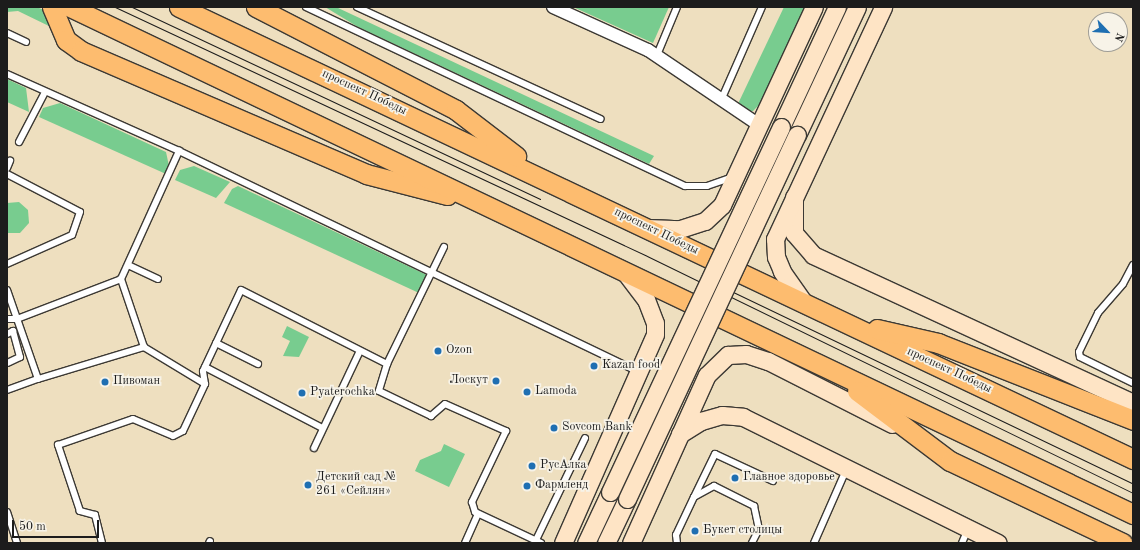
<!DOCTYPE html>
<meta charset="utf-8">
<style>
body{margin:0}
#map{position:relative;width:1140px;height:550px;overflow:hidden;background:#eedfbf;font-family:"Old Standard TT",serif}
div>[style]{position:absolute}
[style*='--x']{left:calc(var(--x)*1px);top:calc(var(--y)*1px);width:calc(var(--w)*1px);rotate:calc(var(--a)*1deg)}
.green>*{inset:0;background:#78cc8f}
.roads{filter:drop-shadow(1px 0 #3c3934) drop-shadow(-1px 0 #3c3934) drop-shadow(0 1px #3c3934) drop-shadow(0 -1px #3c3934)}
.lane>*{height:6px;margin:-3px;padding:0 3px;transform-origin:3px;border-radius:3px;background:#fff}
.street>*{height:12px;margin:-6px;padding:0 6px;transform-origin:6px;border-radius:6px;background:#fff}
.secondary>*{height:17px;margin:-8.5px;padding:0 8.5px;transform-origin:8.5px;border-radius:8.5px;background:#fee4c5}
.primary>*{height:19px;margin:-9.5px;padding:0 9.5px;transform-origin:9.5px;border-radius:9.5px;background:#fdbc6f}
.tram>*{height:1px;margin:-0.5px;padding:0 0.5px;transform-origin:0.5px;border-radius:0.5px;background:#1c1c1c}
.bridges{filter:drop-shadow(1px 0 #3c3934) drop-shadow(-1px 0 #3c3934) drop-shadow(0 1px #3c3934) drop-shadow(0 -1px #3c3934)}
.secondary-bridge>*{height:17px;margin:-8.5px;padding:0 8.5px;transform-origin:8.5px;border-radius:8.5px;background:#fee4c5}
.dots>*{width:11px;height:11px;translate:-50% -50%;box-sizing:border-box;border:2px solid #f7f3e8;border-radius:50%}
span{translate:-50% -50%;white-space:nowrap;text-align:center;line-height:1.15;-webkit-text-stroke:3.5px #f7f3e8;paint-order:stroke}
.street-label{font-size:12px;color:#1c1c1c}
.poi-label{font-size:12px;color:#1c1c1c}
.left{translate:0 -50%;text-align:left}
.right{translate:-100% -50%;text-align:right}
.frame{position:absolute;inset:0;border:8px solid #1c1c1c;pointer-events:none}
.north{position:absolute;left:1088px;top:12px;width:40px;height:40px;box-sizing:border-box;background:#f7f3e8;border:1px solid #9f9d96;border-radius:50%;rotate:115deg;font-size:11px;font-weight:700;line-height:16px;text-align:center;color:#1c1c1c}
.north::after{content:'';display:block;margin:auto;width:14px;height:18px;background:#1f6fb2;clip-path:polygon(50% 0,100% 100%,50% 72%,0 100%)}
.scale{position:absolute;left:12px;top:520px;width:87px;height:18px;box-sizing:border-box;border:2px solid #1c1c1c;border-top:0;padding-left:5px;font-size:12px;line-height:14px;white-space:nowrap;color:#1c1c1c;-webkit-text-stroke:3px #f7f3e8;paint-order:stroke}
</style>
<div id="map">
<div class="green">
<i style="clip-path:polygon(7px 7px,37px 7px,48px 12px,53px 28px,18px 11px,7px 12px)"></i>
<i style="clip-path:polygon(325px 7px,336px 7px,654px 156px,649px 164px,358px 27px)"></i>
<i style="clip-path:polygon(573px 7px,669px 7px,653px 43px)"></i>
<i style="clip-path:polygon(784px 7px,805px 7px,761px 103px,753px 111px,741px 112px,736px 108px)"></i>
<i style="clip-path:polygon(7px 79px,26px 88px,29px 112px,7px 102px)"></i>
<i style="clip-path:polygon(60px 103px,166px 152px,169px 166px,166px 174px,39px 117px,43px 108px)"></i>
<i style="clip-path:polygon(194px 166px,230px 182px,216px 198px,175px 180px,180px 170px)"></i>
<i style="clip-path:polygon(238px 186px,427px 275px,419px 293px,224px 203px,232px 189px)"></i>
<i style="clip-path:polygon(19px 202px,28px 210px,29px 223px,20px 233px,8px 233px,7px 203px)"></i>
<i style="clip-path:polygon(287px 326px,309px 337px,299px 357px,283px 356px,290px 341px,282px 337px)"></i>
<i style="clip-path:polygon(444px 444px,465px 454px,449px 487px,415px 471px,420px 460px,441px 451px)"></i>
</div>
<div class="roads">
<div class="lane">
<i style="--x:306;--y:7;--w:419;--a:25.3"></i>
<i style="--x:685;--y:186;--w:22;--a:0"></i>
<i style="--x:707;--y:186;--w:24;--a:-19"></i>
<i style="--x:357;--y:7;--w:268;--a:24.7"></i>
<i style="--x:7;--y:33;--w:21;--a:25"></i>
<i style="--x:657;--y:55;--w:52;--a:-67.4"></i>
<i style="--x:7;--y:74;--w:188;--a:24.1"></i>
<i style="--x:179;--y:151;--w:508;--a:25.66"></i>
<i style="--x:722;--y:98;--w:99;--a:-66.3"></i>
<i style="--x:19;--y:142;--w:56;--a:-62.5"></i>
<i style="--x:7;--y:168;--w:8;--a:-67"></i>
<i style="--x:7;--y:174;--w:82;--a:27.5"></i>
<i style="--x:80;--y:212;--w:24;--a:109"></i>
<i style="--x:72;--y:235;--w:71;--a:156"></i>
<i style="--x:444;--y:247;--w:130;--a:116"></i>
<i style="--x:387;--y:364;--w:28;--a:107"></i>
<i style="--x:379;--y:391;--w:58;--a:25.7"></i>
<i style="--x:431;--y:416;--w:18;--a:-41"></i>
<i style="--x:445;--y:404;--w:67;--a:23.9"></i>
<i style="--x:506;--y:431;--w:79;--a:115.6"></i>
<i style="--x:472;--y:502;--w:10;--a:73"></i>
<i style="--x:475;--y:512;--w:73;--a:25.2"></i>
<i style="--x:128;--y:265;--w:33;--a:25"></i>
<i style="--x:1133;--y:265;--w:21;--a:118"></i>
<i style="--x:1123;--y:284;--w:38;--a:131"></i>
<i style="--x:1098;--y:313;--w:43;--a:116"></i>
<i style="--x:1079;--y:352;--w:5;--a:79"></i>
<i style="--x:1080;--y:357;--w:59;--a:26.1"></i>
<i style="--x:7;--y:290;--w:94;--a:70.8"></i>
<i style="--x:38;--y:379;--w:111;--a:-16.8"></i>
<i style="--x:7;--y:319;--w:10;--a:0"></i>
<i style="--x:17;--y:319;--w:111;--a:-21"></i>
<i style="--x:121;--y:279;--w:141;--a:-65.6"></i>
<i style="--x:7;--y:334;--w:7;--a:-27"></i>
<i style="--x:13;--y:331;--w:27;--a:75"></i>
<i style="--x:20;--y:357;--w:14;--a:155"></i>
<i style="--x:216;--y:343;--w:47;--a:26.6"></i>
<i style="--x:205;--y:367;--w:132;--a:27.5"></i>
<i style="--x:205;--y:384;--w:13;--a:-99"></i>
<i style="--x:203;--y:371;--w:89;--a:-64.9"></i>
<i style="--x:241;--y:290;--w:164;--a:26.9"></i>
<i style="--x:7;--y:390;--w:33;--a:-20"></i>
<i style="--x:314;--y:448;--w:105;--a:-64.7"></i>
<i style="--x:694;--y:497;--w:48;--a:-64"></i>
<i style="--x:715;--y:454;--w:64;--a:25"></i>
<i style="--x:7;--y:512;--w:33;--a:72"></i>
<i style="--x:536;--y:540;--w:113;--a:-64.3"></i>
<i style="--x:102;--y:543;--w:29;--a:-104"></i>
<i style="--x:95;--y:515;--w:16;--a:-165"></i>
<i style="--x:80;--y:511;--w:70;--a:-108.4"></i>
<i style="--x:58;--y:445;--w:79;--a:-19.1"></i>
<i style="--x:133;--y:419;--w:43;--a:23"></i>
<i style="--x:173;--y:436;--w:11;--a:-27"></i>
<i style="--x:183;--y:431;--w:52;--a:-64.9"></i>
<i style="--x:205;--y:384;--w:71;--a:-148.8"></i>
<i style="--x:144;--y:347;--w:72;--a:-108.7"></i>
<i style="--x:209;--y:543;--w:2;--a:-63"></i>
<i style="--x:465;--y:543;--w:32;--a:-66"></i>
<i style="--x:677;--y:543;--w:8;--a:-97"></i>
<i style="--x:676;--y:535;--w:42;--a:-64.7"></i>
<i style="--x:694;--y:497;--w:23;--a:-29"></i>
<i style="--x:714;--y:486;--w:45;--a:26.6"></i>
<i style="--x:754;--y:506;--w:24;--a:78"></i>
<i style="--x:759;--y:529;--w:16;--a:117"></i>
<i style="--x:814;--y:543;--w:80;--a:-66.3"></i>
<i style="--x:962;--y:543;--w:15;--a:-67"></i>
</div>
<div class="street">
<i style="--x:553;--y:7;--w:104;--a:24.4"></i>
<i style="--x:648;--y:50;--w:134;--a:34"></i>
</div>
<div class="secondary">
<i style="--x:781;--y:127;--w:132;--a:-65"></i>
<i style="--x:797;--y:135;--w:141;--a:-64.9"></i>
<i style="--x:794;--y:197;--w:36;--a:90"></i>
<i style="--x:794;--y:233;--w:29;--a:49"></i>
<i style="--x:813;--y:255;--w:353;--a:24.8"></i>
<i style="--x:647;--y:228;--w:33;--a:2"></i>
<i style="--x:680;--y:229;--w:26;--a:-18"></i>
<i style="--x:705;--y:221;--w:23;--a:-43"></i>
<i style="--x:722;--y:205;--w:218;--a:-65.1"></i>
<i style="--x:804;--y:303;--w:39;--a:-125"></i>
<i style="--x:782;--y:271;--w:15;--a:-113"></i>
<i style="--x:776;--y:257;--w:18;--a:-93"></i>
<i style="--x:775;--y:239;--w:256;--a:-65"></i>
<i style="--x:680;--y:434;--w:25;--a:-32"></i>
<i style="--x:701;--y:421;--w:22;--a:-16"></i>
<i style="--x:722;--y:415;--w:21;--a:5"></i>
<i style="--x:743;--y:417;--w:284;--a:26.3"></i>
<i style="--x:563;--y:543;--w:228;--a:-66.2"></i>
<i style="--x:655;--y:334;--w:11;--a:-90"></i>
<i style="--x:655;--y:323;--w:25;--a:-111"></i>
<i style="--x:646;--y:300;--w:35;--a:-127"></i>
<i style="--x:586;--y:543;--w:56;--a:-64.8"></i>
<i style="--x:606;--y:543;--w:49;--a:-64.5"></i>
<i style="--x:631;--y:543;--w:184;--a:-65.7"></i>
<i style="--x:707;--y:375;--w:29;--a:-44"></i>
<i style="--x:728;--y:355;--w:18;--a:-3"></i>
<i style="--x:746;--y:354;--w:23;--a:18"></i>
<i style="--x:768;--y:361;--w:139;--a:26.9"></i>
</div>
<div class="primary">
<i style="--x:52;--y:7;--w:36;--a:67"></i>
<i style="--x:66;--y:40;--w:19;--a:36"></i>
<i style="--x:81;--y:51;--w:310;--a:23.3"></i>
<i style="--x:366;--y:174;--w:84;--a:14.5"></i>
<i style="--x:70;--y:7;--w:1178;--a:25.5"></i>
<i style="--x:179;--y:7;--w:1056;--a:25.35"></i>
<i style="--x:256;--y:7;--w:225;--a:27.2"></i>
<i style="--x:456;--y:110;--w:76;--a:37.5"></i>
<i style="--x:877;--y:329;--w:63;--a:12.9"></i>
<i style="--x:938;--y:343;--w:210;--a:21.5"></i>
<i style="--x:857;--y:391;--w:116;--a:37"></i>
<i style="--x:950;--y:461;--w:191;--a:25.4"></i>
</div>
</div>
<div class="tram">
<i style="--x:115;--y:7;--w:587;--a:25.08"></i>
<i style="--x:647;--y:256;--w:541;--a:26"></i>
<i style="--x:132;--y:7;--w:451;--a:25.2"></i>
<i style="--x:731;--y:291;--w:446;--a:25.6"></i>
</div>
<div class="bridges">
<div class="secondary-bridge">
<i style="--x:610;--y:492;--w:403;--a:-64.9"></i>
<i style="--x:627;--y:499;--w:402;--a:-65"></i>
</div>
</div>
<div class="dots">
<i style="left:438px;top:351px;background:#1f6fb2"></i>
<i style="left:594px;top:366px;background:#1f6fb2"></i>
<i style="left:496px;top:381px;background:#1f6fb2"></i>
<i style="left:105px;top:382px;background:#1f6fb2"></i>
<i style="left:527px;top:392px;background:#1f6fb2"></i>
<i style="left:302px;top:393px;background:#1f6fb2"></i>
<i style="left:554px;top:428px;background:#1f6fb2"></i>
<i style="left:532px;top:466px;background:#1f6fb2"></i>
<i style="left:735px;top:478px;background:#1f6fb2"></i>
<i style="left:308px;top:485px;background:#1f6fb2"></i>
<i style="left:527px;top:486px;background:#1f6fb2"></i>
<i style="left:695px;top:531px;background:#1f6fb2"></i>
</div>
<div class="street-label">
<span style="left:364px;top:93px;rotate:25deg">проспект Победы</span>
<span style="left:656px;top:232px;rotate:26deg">проспект Победы</span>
<span style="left:949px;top:371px;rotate:25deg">проспект Победы</span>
</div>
<div class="poi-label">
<span class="left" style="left:446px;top:351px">Ozon</span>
<span class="left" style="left:602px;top:366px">Kazan food</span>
<span class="right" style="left:488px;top:381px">Лоскут</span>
<span class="left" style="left:113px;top:382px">Пивоман</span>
<span class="left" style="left:535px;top:392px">Lamoda</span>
<span class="left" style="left:310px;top:393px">Pyaterochka</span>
<span class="left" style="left:562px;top:428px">Sovcom Bank</span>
<span class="left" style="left:540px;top:466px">РусАлка</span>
<span class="left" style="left:316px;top:485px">Детский сад №<br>261 «Сейлян»</span>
<span class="left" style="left:743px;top:478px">Главное здоровье</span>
<span class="left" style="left:535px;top:486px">Фармленд</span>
<span class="left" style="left:703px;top:531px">Букет столицы</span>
</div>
<div class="frame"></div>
<div class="north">N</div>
<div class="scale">50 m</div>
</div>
